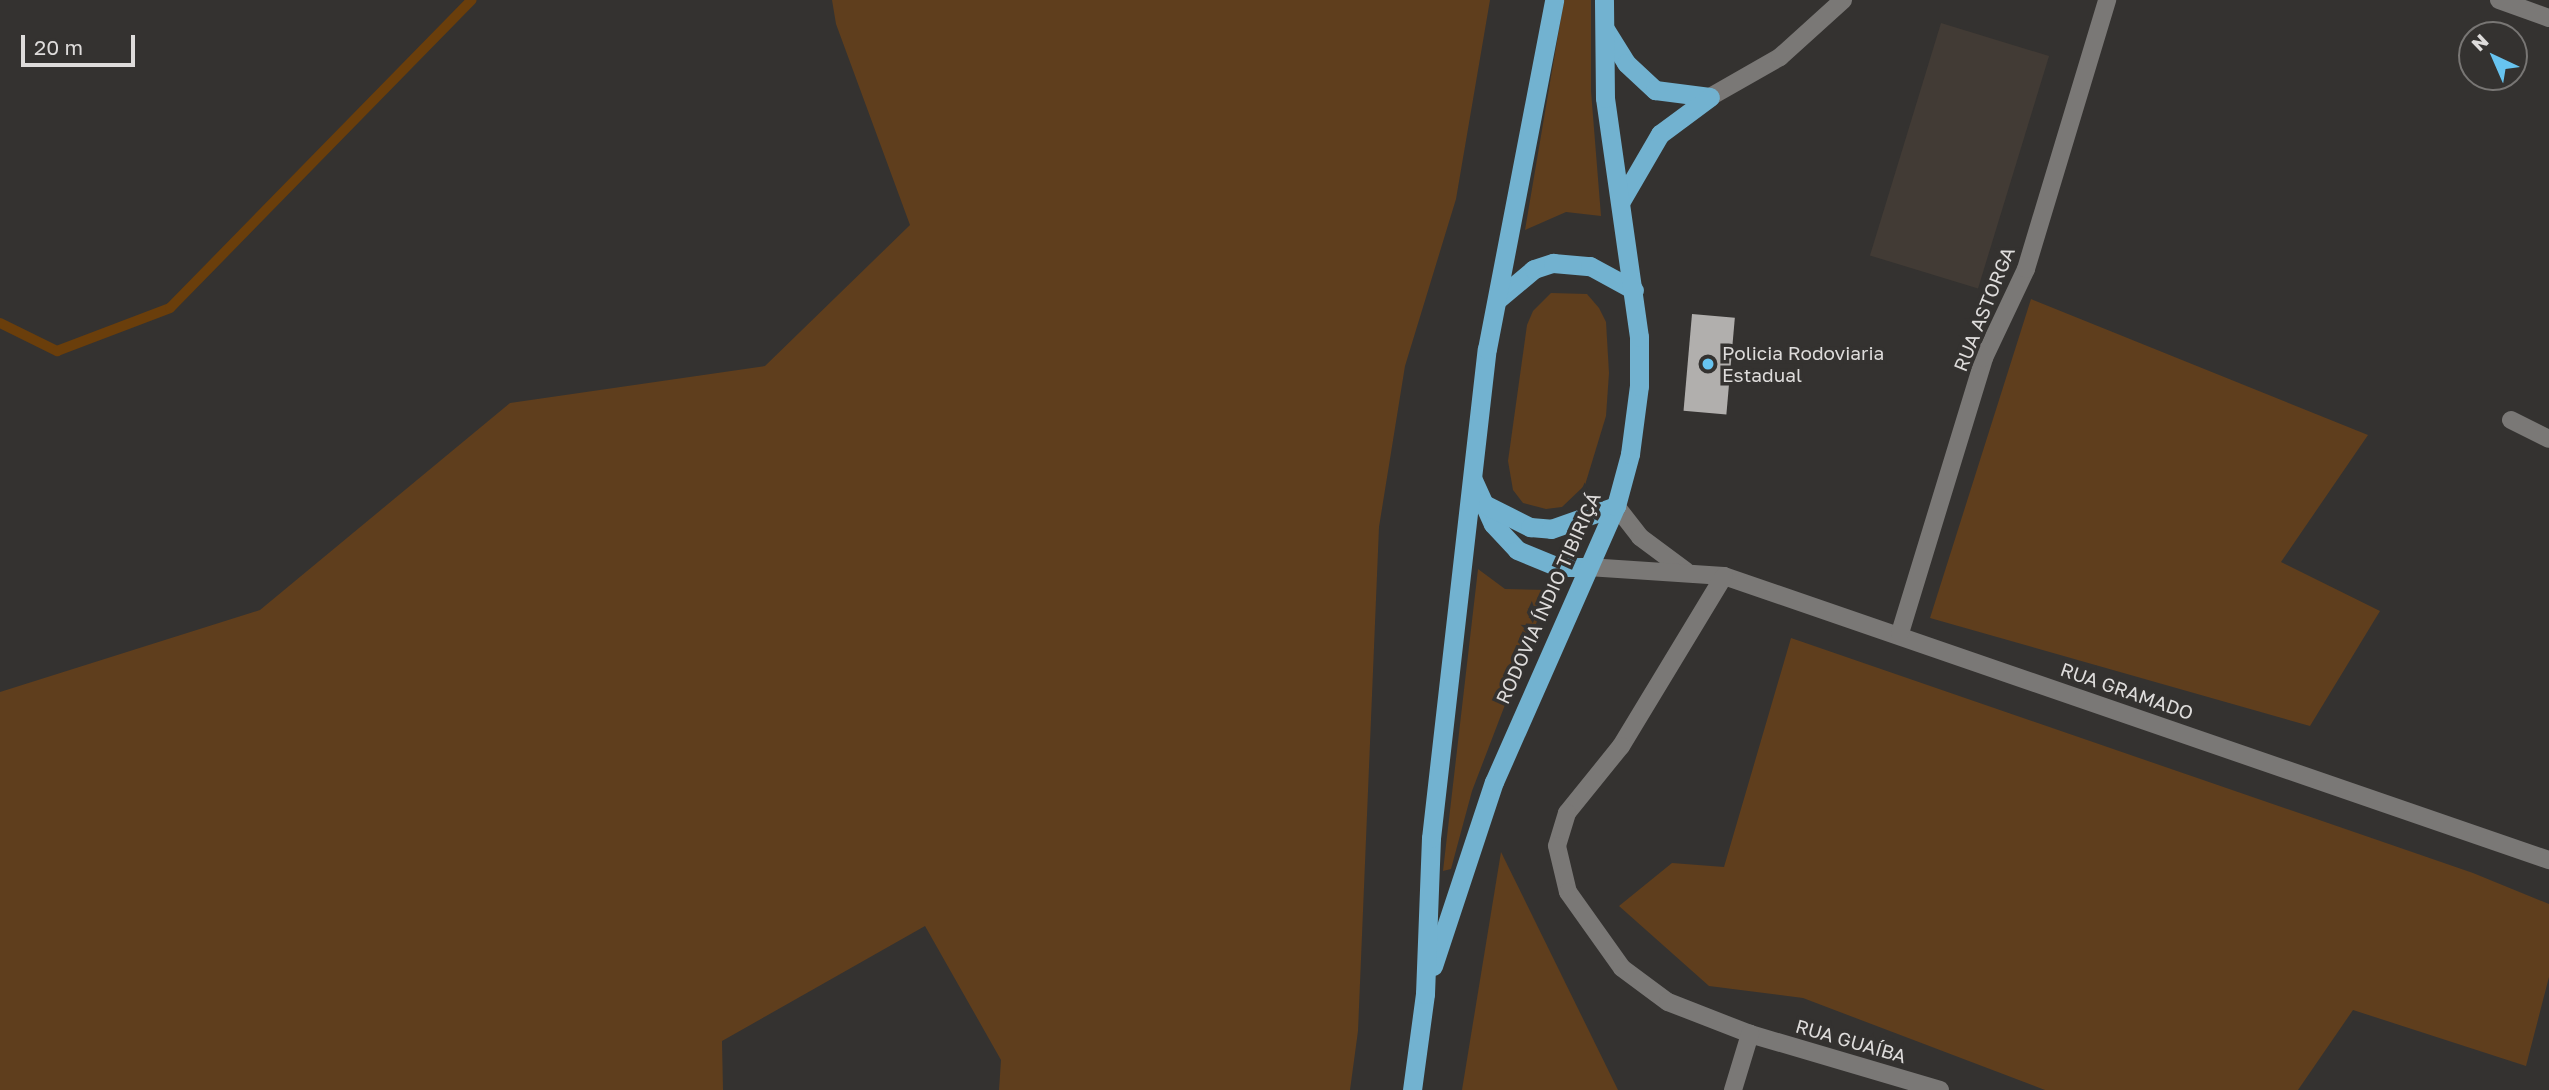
<!DOCTYPE html>
<meta charset="utf-8">
<style>
body{margin:0}
#map{position:relative;width:2549px;height:1090px;overflow:hidden;background:#343230;font-family:"Golos Text",sans-serif}
div>[style]{position:absolute}
[style*='--x']{left:calc(var(--x)*1px);top:calc(var(--y)*1px);width:calc(var(--w)*1px);rotate:calc(var(--a)*1deg)}
.built>*{inset:0;background:#423b35;transform-origin:0 0}
.green>*{inset:0;background:#5f3e1d}
.stream>*{height:10px;margin:-5px;padding:0 5px;transform-origin:5px;border-radius:5px;background:#6a3e0b}
.building>*{inset:0;background:#b1afad;transform-origin:0 0}
.minor>*{height:18px;margin:-9px;padding:0 9px;transform-origin:9px;border-radius:9px;background:#7a7876}
.trunk>*{height:19px;margin:-9.5px;padding:0 9.5px;transform-origin:9.5px;border-radius:9.5px;background:#72b2d0}
.dots>*{width:19px;height:19px;translate:-50% -50%;box-sizing:border-box;border:4px solid #343230;border-radius:50%}
span{translate:-50% -50%;white-space:nowrap;text-align:center;line-height:1.15;-webkit-text-stroke:7px #343230;paint-order:stroke}
.street-label{font-size:19px;color:#dedcdb}
.poi-label{font-size:19px;color:#dedcdb}
.left{translate:0 -50%;text-align:left}
.north{position:absolute;left:2458px;top:21px;width:70px;height:70px;box-sizing:border-box;background:#343230;border:2px solid #787674;border-radius:50%;rotate:316deg;font-size:19px;font-weight:700;line-height:28px;text-align:center;color:#dedcdb}
.north::after{content:'';display:block;margin:auto;width:24px;height:32px;background:#67c4f0;clip-path:polygon(50% 0,100% 100%,50% 72%,0 100%)}
.scale{position:absolute;left:21px;top:35px;width:114px;height:32px;box-sizing:border-box;border:4px solid #dedcdb;border-top:0;padding-left:9px;font-size:21px;line-height:24px;white-space:nowrap;color:#dedcdb;-webkit-text-stroke:5px #343230;paint-order:stroke}
</style>
<div id="map">
<div class="built">
<i style="left:1941px;top:23px;width:113px;height:243px;rotate:17deg"></i>
</div>
<div class="green">
<i style="clip-path:polygon(832px 0,1490px 0,1456px 199px,1405px 366px,1379px 527px,1358px 1031px,1350px 1090px,999px 1090px,1001px 1060px,925px 926px,722px 1041px,723px 1090px,0 1090px,0 692px,260px 610px,510px 403px,765px 366px,910px 225px,836px 24px)"></i>
<i style="clip-path:polygon(1564px 0,1591px 0,1591px 91px,1601px 216px,1566px 212px,1525px 230px)"></i>
<i style="clip-path:polygon(1551px 293px,1587px 294px,1599px 308px,1606px 322px,1609px 373px,1606px 416px,1585px 485px,1562px 507px,1546px 509px,1523px 503px,1513px 490px,1508px 461px,1527px 325px,1533px 311px)"></i>
<i style="clip-path:polygon(2031px 299px,2368px 435px,2281px 562px,2380px 611px,2310px 726px,1930px 618px)"></i>
<i style="clip-path:polygon(1478px 569px,1505px 589px,1549px 590px,1472px 791px,1451px 869px,1443px 871px)"></i>
<i style="clip-path:polygon(1791px 638px,2473px 873px,2549px 904px,2549px 977px,2526px 1066px,2353px 1010px,2298px 1090px,2045px 1090px,1803px 998px,1709px 986px,1619px 906px,1672px 863px,1724px 867px)"></i>
<i style="clip-path:polygon(1501px 852px,1618px 1090px,1462px 1090px)"></i>
</div>
<div class="stream">
<i style="--x:0;--y:323;--w:64;--a:26.2"></i>
<i style="--x:57;--y:351;--w:121;--a:-20.8"></i>
<i style="--x:170;--y:308;--w:431;--a:-45.6"></i>
</div>
<div class="building">
<i style="left:1692px;top:314px;width:43px;height:97px;rotate:5deg"></i>
</div>
<div class="minor">
<i style="--x:2499;--y:0;--w:53;--a:19.8"></i>
<i style="--x:1710;--y:97;--w:81;--a:-29.7"></i>
<i style="--x:1780;--y:57;--w:85;--a:-42.1"></i>
<i style="--x:2511;--y:420;--w:42;--a:26.6"></i>
<i style="--x:1616;--y:506;--w:39;--a:52"></i>
<i style="--x:1640;--y:537;--w:57;--a:36.5"></i>
<i style="--x:1588;--y:567;--w:136;--a:3.8"></i>
<i style="--x:1724;--y:576;--w:873;--a:19"></i>
<i style="--x:1724;--y:576;--w:199;--a:121.2"></i>
<i style="--x:1621;--y:746;--w:86;--a:128.9"></i>
<i style="--x:1567;--y:813;--w:34;--a:107"></i>
<i style="--x:1557;--y:846;--w:47;--a:76.6"></i>
<i style="--x:1568;--y:892;--w:93;--a:54.6"></i>
<i style="--x:1622;--y:968;--w:57;--a:36.5"></i>
<i style="--x:1668;--y:1002;--w:88;--a:21.3"></i>
<i style="--x:1750;--y:1034;--w:198;--a:16.4"></i>
<i style="--x:1900;--y:633;--w:288;--a:-73"></i>
<i style="--x:1984;--y:358;--w:98;--a:-64.7"></i>
<i style="--x:2026;--y:269;--w:281;--a:-73.2"></i>
<i style="--x:1733;--y:1090;--w:59;--a:-73.1"></i>
</div>
<div class="trunk">
<i style="--x:1605;--y:29;--w:40;--a:58"></i>
<i style="--x:1626;--y:63;--w:40;--a:43"></i>
<i style="--x:1655;--y:90;--w:55;--a:7.3"></i>
<i style="--x:1621;--y:201;--w:78;--a:-59.8"></i>
<i style="--x:1660;--y:134;--w:62;--a:-36.5"></i>
<i style="--x:1497;--y:300;--w:48;--a:-40"></i>
<i style="--x:1534;--y:269;--w:20;--a:-18"></i>
<i style="--x:1553;--y:263;--w:37;--a:5"></i>
<i style="--x:1590;--y:266;--w:50;--a:28.6"></i>
<i style="--x:1473;--y:480;--w:48;--a:65.6"></i>
<i style="--x:1493;--y:524;--w:35;--a:47"></i>
<i style="--x:1517;--y:550;--w:44;--a:22.5"></i>
<i style="--x:1558;--y:567;--w:30;--a:0"></i>
<i style="--x:1482;--y:503;--w:54;--a:26.6"></i>
<i style="--x:1530;--y:527;--w:21;--a:5"></i>
<i style="--x:1551;--y:529;--w:69;--a:-19.5"></i>
<i style="--x:1433;--y:966;--w:194;--a:-71.7"></i>
<i style="--x:1494;--y:782;--w:302;--a:-66.2"></i>
<i style="--x:1616;--y:506;--w:54;--a:-74.9"></i>
<i style="--x:1630;--y:454;--w:69;--a:-82.5"></i>
<i style="--x:1639;--y:386;--w:49;--a:-90"></i>
<i style="--x:1639;--y:337;--w:241;--a:-98.1"></i>
<i style="--x:1605;--y:98;--w:98;--a:-90.6"></i>
<i style="--x:1412;--y:1090;--w:97;--a:-82.3"></i>
<i style="--x:1425;--y:994;--w:156;--a:-87.8"></i>
<i style="--x:1431;--y:838;--w:492;--a:-83.5"></i>
<i style="--x:1487;--y:349;--w:355;--a:-79.1"></i>
</div>
<div class="dots">
<i style="left:1708px;top:364px;background:#67c4f0"></i>
</div>
<div class="street-label">
<span style="left:1984px;top:309px;rotate:-68deg">RUA ASTORGA</span>
<span style="left:1548px;top:598px;rotate:-66deg">RODOVIA ÍNDIO TIBIRIÇÁ</span>
<span style="left:2127px;top:691px;rotate:19deg">RUA GRAMADO</span>
<span style="left:1851px;top:1041px;rotate:16deg">RUA GUAÍBA</span>
</div>
<div class="poi-label">
<span class="left" style="left:1722px;top:364px">Policia Rodoviaria<br>Estadual</span>
</div>
<div class="north">N</div>
<div class="scale">20 m</div>
</div>
